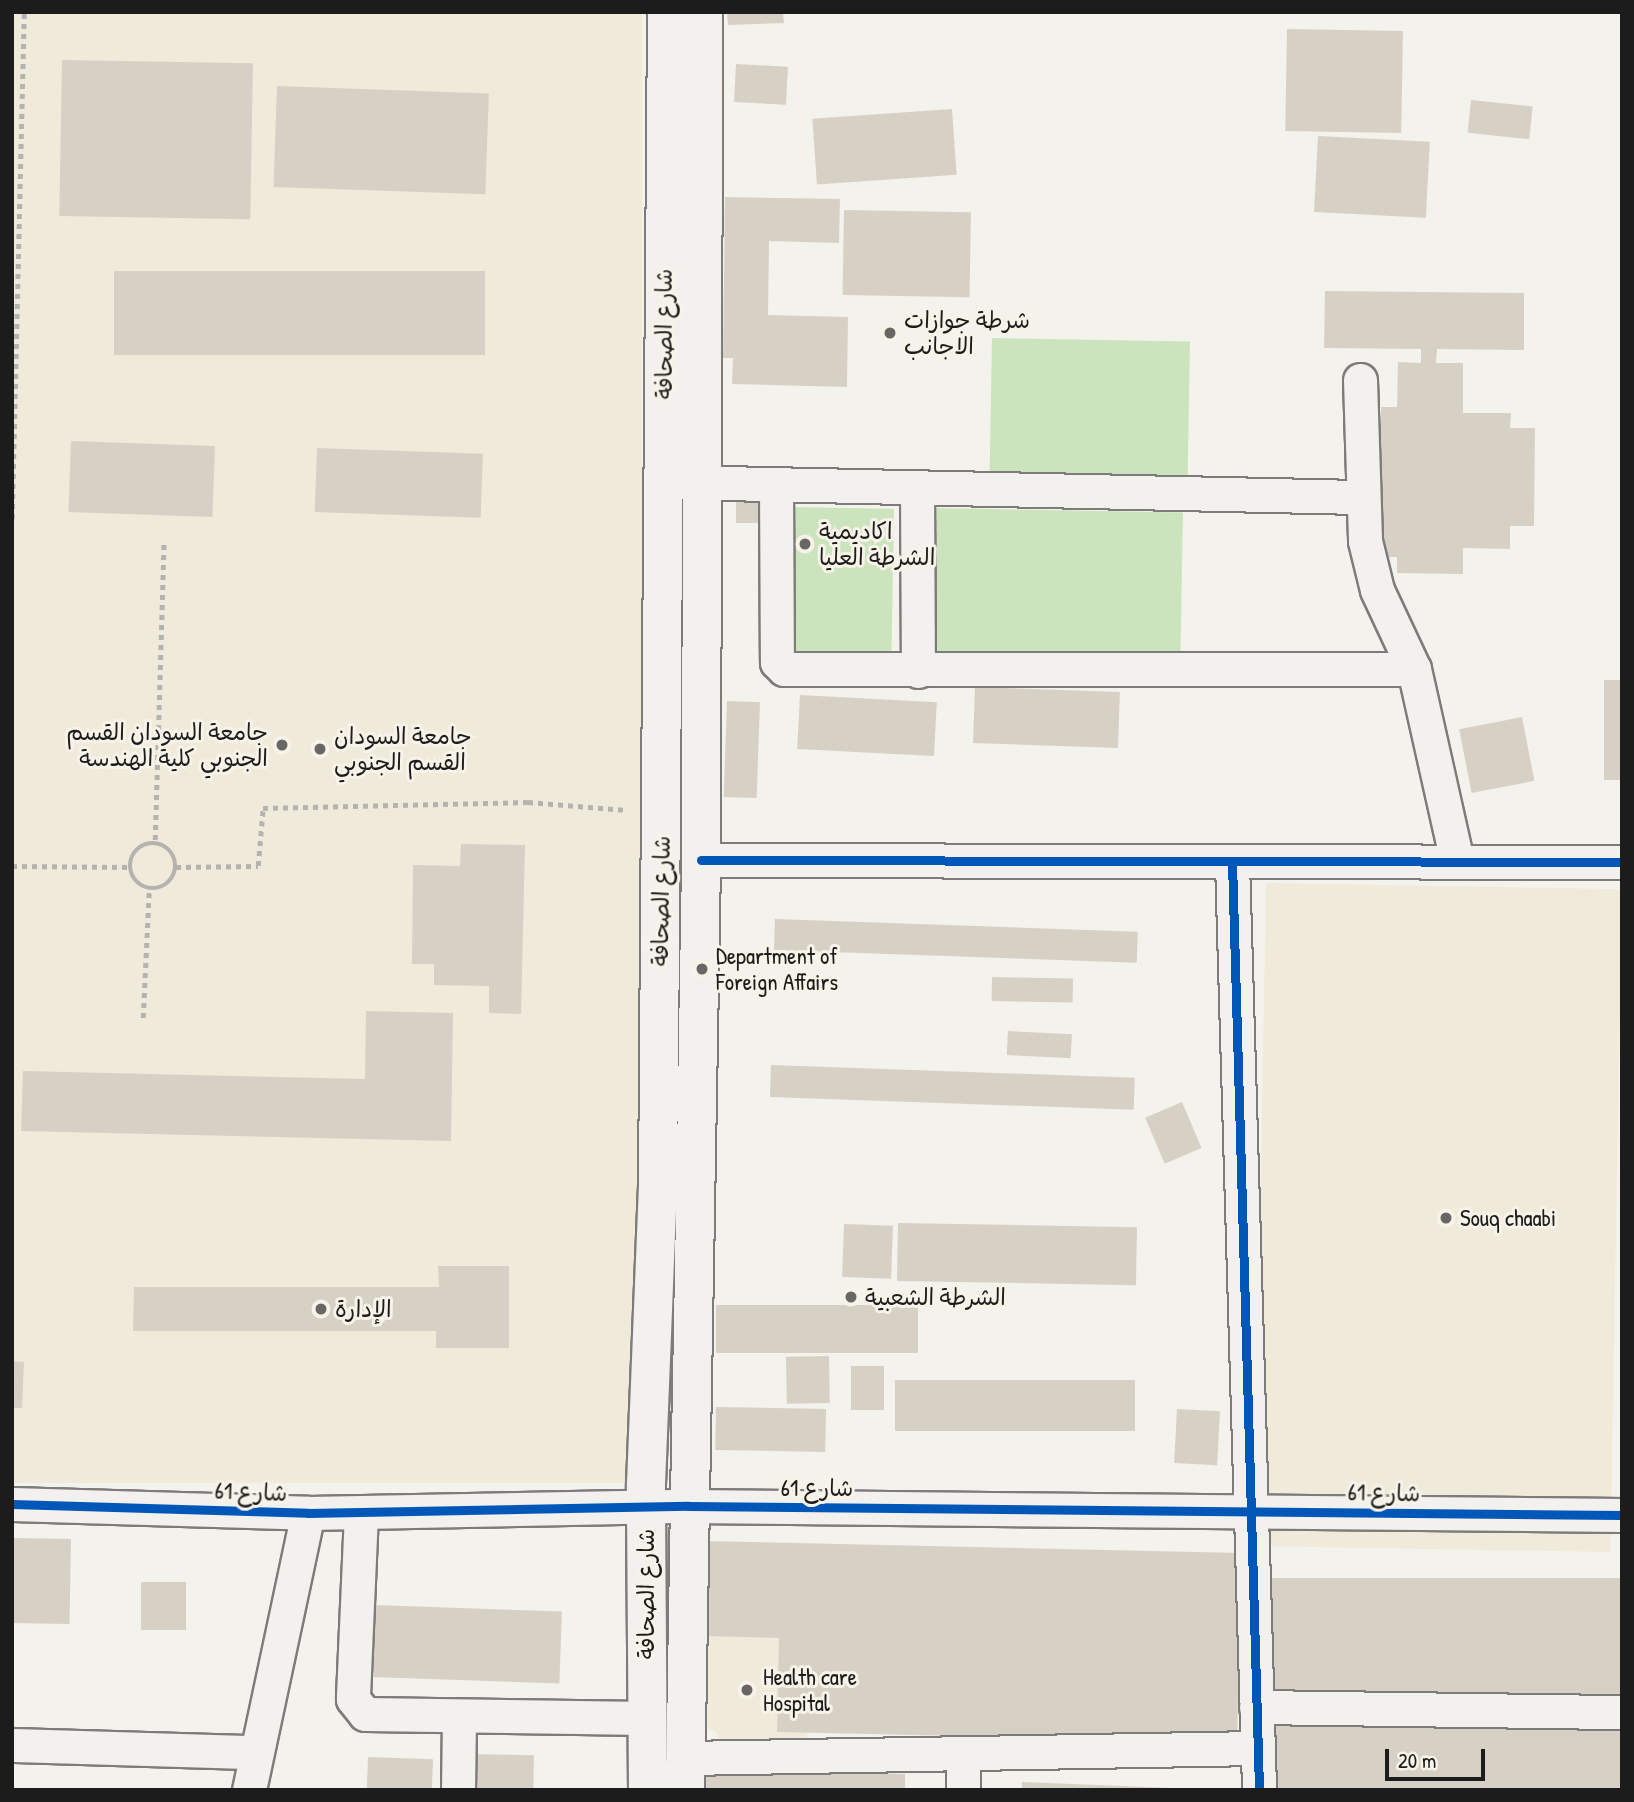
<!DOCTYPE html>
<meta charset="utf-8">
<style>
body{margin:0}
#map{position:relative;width:1634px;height:1802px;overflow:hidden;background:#f4f2ec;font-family:"Patrick Hand","Playpen Sans Arabic",sans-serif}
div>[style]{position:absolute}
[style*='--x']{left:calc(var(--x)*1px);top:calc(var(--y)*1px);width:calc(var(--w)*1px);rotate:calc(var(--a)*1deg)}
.built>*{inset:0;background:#f0eadb;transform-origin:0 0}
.green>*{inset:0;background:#cce4be;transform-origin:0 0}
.building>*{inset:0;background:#d7d1c5;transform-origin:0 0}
.path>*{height:4.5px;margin-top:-2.25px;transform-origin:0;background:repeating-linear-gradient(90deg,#b4b3b0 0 5px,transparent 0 10px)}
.path>.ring{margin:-2.25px;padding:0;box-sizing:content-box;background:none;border:4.5px solid #b4b3b0;border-radius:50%}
.roads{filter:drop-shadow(2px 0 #7d7c7a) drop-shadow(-2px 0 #7d7c7a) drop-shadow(0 2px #7d7c7a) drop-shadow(0 -2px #7d7c7a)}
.minor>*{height:33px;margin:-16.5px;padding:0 16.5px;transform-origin:16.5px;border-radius:16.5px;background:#f2f1ed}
.major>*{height:38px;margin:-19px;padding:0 19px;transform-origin:19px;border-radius:19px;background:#f2f1ed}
.cycleway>*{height:9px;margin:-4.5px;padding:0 4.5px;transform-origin:4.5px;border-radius:4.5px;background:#0057b8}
.dots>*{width:19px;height:19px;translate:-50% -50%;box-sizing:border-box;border:4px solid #f7f3e8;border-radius:50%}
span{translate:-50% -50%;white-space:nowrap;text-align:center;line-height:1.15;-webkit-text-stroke:6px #f7f3e8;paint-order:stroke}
.poi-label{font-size:23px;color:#1c1c1c}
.left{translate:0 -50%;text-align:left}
.right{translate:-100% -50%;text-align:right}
.street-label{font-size:23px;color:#1c1c1c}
.frame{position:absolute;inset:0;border:14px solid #1c1c1c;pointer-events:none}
.scale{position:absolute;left:1385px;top:1749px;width:100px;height:32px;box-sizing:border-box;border:4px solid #1c1c1c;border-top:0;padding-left:9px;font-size:21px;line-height:24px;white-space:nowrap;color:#1c1c1c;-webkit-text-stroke:5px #f7f3e8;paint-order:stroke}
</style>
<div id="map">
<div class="built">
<i style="left:12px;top:12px;width:630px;height:1471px"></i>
<i style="left:1266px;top:883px;width:356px;height:663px;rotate:1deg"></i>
<i style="clip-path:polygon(688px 1634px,807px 1638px,807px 1750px,727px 1751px,715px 1731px,686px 1719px)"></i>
</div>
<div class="green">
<i style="left:992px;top:338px;width:198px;height:134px;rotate:1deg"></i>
<i style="left:788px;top:507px;width:106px;height:153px;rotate:1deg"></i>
<i style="left:932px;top:508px;width:251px;height:151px;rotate:1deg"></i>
</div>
<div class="building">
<i style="clip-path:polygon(727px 12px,783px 12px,784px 23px,728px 25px)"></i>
<i style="left:1287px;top:29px;width:116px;height:102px;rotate:1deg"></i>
<i style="left:62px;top:60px;width:191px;height:156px;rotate:1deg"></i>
<i style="left:736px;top:64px;width:52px;height:38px;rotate:3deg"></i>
<i style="left:277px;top:86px;width:212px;height:101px;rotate:2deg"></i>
<i style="left:1471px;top:100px;width:62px;height:33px;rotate:6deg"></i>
<i style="left:952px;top:109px;width:66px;height:140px;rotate:86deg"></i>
<i style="left:1318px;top:136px;width:112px;height:76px;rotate:3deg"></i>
<i style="clip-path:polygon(725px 197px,840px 199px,839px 243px,769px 241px,768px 315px,848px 317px,847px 387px,732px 384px,733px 358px,723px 358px)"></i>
<i style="left:844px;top:210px;width:127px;height:85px;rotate:1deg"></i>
<i style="left:114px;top:271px;width:371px;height:84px"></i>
<i style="clip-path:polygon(1325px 291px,1524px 293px,1524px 350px,1437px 349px,1436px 363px,1463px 363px,1463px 413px,1511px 413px,1510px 428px,1535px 428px,1534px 526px,1510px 526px,1510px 549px,1463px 548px,1463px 574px,1397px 573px,1397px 557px,1379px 557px,1381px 407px,1397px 407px,1398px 362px,1421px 363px,1421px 349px,1324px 348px)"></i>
<i style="left:71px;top:441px;width:144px;height:71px;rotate:2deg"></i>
<i style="left:317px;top:448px;width:166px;height:64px;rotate:2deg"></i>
<i style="left:736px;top:492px;width:23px;height:31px"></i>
<i style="left:1604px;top:680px;width:18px;height:100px"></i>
<i style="left:975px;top:687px;width:145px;height:56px;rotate:2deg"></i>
<i style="left:800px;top:695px;width:137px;height:54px;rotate:3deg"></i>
<i style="left:727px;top:701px;width:33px;height:96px;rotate:2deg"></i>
<i style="left:1522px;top:717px;width:65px;height:64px;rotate:79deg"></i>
<i style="clip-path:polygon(461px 844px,525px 845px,521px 1014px,489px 1013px,489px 986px,434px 985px,434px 964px,412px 964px,413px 865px,460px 866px)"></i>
<i style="left:775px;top:919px;width:363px;height:31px;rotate:2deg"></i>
<i style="left:992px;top:977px;width:81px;height:24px;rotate:1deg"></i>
<i style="clip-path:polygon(366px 1011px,453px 1013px,451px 1141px,21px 1131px,23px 1071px,365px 1079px)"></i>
<i style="left:1008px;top:1031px;width:64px;height:24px;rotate:3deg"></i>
<i style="left:771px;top:1065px;width:364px;height:32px;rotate:2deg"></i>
<i style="left:1182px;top:1102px;width:50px;height:40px;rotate:67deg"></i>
<i style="left:898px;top:1223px;width:239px;height:58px;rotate:1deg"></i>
<i style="left:844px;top:1224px;width:49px;height:53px;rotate:2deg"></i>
<i style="clip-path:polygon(438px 1266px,509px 1266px,509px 1348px,436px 1348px,436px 1331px,133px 1331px,134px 1287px,439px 1287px)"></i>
<i style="left:918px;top:1305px;width:48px;height:202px;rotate:90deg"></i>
<i style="left:829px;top:1356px;width:47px;height:43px;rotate:89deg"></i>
<i style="clip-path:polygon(12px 1361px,24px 1362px,22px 1408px,12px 1408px)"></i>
<i style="left:851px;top:1366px;width:33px;height:44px"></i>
<i style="left:895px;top:1380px;width:240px;height:51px"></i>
<i style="left:716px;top:1407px;width:110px;height:43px;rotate:1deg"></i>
<i style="left:1177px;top:1409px;width:43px;height:54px;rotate:3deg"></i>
<i style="left:12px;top:1538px;width:59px;height:85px;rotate:1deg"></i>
<i style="clip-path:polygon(704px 1541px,1241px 1553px,1237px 1742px,777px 1732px,779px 1638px,702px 1636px)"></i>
<i style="left:1271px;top:1578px;width:351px;height:122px"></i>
<i style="left:141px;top:1582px;width:45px;height:48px"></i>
<i style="left:375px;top:1605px;width:187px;height:72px;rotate:2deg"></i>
<i style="left:1273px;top:1719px;width:349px;height:71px;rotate:1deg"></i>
<i style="left:467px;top:1754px;width:67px;height:35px;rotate:1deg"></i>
<i style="left:368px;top:1757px;width:65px;height:33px;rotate:2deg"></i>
<i style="clip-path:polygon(703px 1767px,905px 1774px,905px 1790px,702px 1790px)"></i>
<i style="clip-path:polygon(1022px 1782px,1172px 1788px,1172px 1790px,1022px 1790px)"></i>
</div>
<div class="path">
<i style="--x:12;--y:519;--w:507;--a:-88.64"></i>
<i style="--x:155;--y:840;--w:297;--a:-88.3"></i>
<i class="ring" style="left:130px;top:843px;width:41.5px;height:41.5px"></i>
<i style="--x:12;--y:866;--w:118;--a:0.5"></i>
<i style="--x:176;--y:867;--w:82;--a:-0.7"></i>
<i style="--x:258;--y:866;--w:58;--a:-85.1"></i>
<i style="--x:263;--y:808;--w:265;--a:-1.3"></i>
<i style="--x:528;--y:802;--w:98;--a:4.7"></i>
<i style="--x:143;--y:1018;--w:129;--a:-87.3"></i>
</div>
<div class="roads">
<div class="minor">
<i style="--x:1360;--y:380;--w:161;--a:88.2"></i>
<i style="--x:1365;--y:541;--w:50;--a:76.2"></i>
<i style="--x:1377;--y:590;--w:87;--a:64.9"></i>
<i style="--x:1414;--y:669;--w:197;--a:77.4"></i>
<i style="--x:677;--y:482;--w:684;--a:1.26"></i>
<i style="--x:776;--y:485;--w:177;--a:89.7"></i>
<i style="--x:777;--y:662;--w:10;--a:45"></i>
<i style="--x:784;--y:669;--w:630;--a:0"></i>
<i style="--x:917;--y:488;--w:183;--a:89.7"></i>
<i style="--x:701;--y:860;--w:921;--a:0.12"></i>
<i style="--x:1232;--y:862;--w:928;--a:88.33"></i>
<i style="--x:12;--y:1504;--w:296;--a:1.7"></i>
<i style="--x:308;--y:1513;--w:380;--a:-1.1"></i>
<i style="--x:688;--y:1506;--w:934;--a:0.55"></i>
<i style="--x:361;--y:1513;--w:186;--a:92.5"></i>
<i style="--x:353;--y:1699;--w:19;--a:51"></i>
<i style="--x:365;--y:1714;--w:282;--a:0.8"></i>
<i style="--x:1256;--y:1707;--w:366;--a:0.8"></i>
<i style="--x:12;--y:1745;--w:243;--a:1.7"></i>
<i style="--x:963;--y:1756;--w:34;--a:90"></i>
<i style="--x:685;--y:1758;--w:573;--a:-1"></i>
<i style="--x:249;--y:1790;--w:283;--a:-78"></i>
<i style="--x:458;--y:1790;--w:71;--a:-89.2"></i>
</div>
<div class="major">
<i style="--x:648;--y:1790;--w:306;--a:-90.4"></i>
<i style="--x:646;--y:1484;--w:296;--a:-87.7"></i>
<i style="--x:658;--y:1188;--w:1176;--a:-89.56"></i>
<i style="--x:685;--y:1790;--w:930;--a:-89.01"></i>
<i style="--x:701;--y:860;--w:848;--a:-89.86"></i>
</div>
</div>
<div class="cycleway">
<i style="--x:701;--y:860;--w:921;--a:0.12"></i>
<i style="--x:1232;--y:862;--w:928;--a:88.33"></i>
<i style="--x:12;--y:1504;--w:296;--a:1.7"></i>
<i style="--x:308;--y:1513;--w:380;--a:-1.1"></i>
<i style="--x:688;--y:1506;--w:934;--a:0.55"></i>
</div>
<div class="dots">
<i style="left:890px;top:333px;background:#686765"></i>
<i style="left:805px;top:544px;background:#686765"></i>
<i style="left:282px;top:745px;background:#686765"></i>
<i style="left:320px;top:749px;background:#686765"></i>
<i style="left:702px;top:969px;background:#686765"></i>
<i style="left:1446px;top:1218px;background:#686765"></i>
<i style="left:851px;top:1297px;background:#686765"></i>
<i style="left:321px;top:1309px;background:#686765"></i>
<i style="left:747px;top:1690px;background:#686765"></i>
</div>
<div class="poi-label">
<span class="left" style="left:904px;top:333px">شرطة جوازات<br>الاجانب</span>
<span class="left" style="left:819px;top:544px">اكاديمية<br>الشرطة العليا</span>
<span class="right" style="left:268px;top:745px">جامعة السودان القسم<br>الجنوبي كلية الهندسة</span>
<span class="left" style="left:334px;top:749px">جامعة السودان<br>القسم الجنوبي</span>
<span class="left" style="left:716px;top:969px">Department of<br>Foreign Affairs</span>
<span class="left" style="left:1460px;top:1218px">Souq chaabi</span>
<span class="left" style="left:865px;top:1297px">الشرطة الشعبية</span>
<span class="left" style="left:335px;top:1309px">الإدارة</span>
<span class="left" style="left:763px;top:1690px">Health care<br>Hospital</span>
</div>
<div class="street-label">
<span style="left:664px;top:334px;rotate:-90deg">شارع الصحافة</span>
<span style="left:661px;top:901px;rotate:-89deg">شارع الصحافة</span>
<span style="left:817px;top:1488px">شارع 61</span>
<span style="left:251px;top:1492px;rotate:2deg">شارع 61</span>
<span style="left:1384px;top:1493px;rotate:1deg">شارع 61</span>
<span style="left:646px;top:1594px;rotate:-90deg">شارع الصحافة</span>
</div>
<div class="frame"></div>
<div class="scale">20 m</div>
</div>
